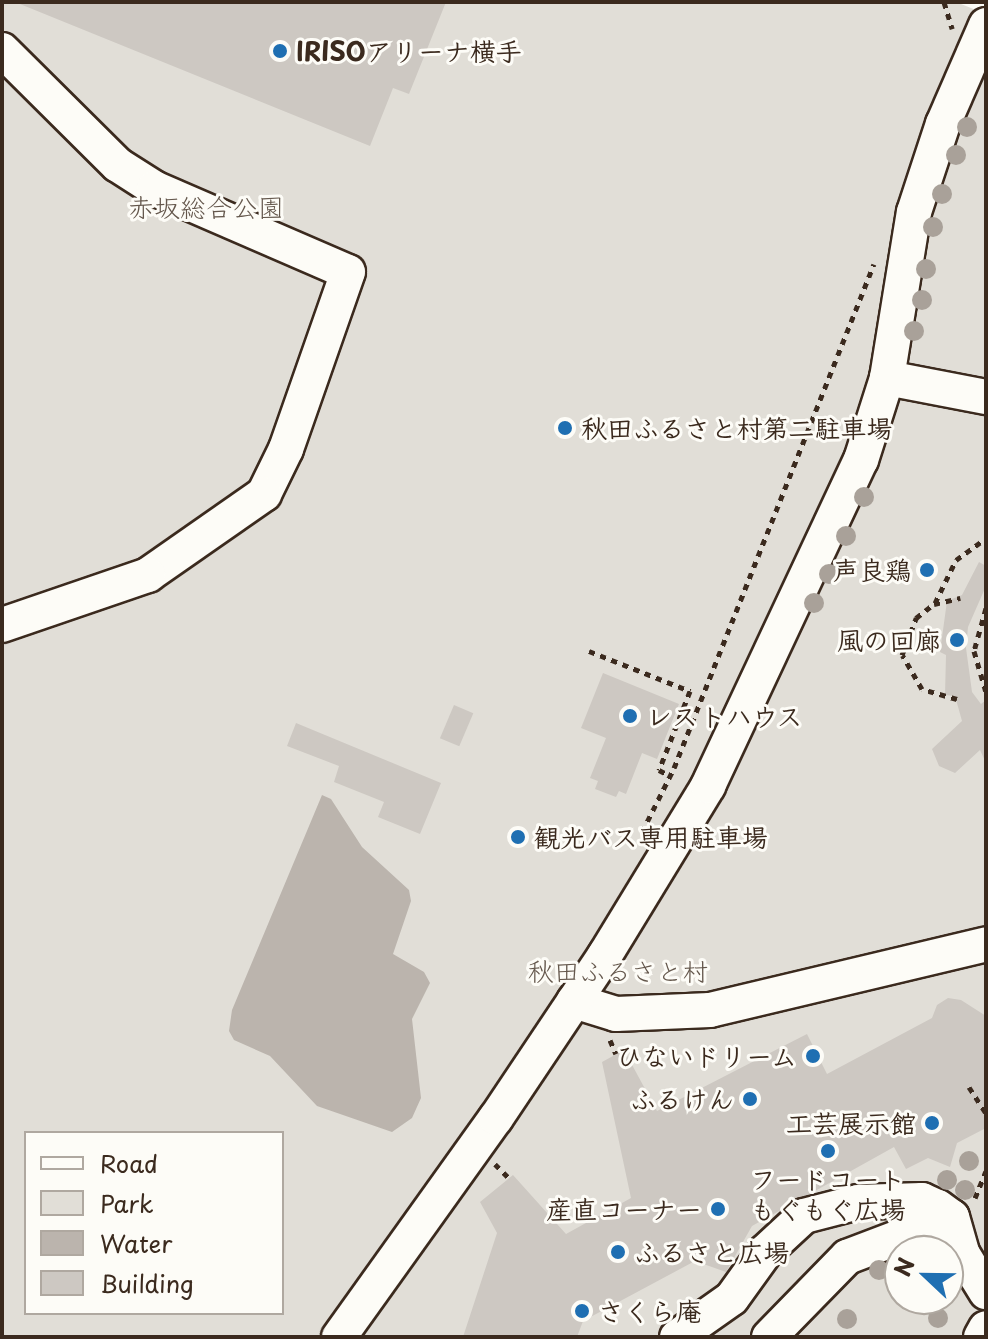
<!DOCTYPE html>
<meta charset="utf-8">
<style>
body{margin:0}
#map{position:relative;width:988px;height:1339px;overflow:hidden;background:#fdfcf7;font-family:"Playpen Sans","Klee One",sans-serif}
div>[style]{position:absolute}
[style*='--x']{left:calc(var(--x)*1px);top:calc(var(--y)*1px);width:calc(var(--w)*1px);rotate:calc(var(--a)*1deg)}
.green>*{inset:0;background:#e1ded7}
.water>*{inset:0;background:#bbb4ad}
.building>*{inset:0;background:#cdc8c2;transform-origin:0 0}
.path>*{height:5px;margin-top:-2.5px;transform-origin:0;background:repeating-linear-gradient(90deg,#3b2a1e 0 6px,transparent 0 12px)}
.roads{filter:drop-shadow(2px 0 #3b2a1e) drop-shadow(-2px 0 #3b2a1e) drop-shadow(0 2px #3b2a1e) drop-shadow(0 -2px #3b2a1e)}
.minor>*{height:34px;margin:-17px;padding:0 17px;transform-origin:17px;border-radius:17px;background:#fdfcf7}
.trees>*{width:20px;height:20px;margin:-10px;border-radius:50%;background:#a9a199}
.dots>*{width:22px;height:22px;translate:-50% -50%;box-sizing:border-box;border:4px solid #fdfcf7;border-radius:50%}
span{translate:-50% -50%;white-space:nowrap;text-align:center;line-height:1.15;-webkit-text-stroke:6px #fdfcf7;paint-order:stroke}
.poi-label{font-size:26px;color:#3b2a1e;font-weight:700}
.left{translate:0 -50%;text-align:left}
.right{translate:-100% -50%;text-align:right}
.park-label{font-size:26px;color:#64574c}
.frame{position:absolute;inset:0;border:4px solid #3b2a1e;pointer-events:none}
.legend{position:absolute;left:24px;top:1131px;width:260px;height:184px;box-sizing:border-box;background:#fdfcf7;border:2px solid #afa8a0;margin:0;padding:10px 14px;list-style:none;font-size:24px;color:#3b2a1e}
.legend li{display:flex;align-items:center;gap:16px;height:40px}
.legend b{width:40px;border:2px solid #afa8a0}
.north{position:absolute;left:884px;top:1235px;width:80px;height:80px;box-sizing:border-box;background:#fdfcf7;border:2px solid #afa8a0;border-radius:50%;rotate:292deg;font-size:22px;font-weight:700;line-height:32px;text-align:center;color:#3b2a1e}
.north::after{content:'';display:block;margin:auto;width:28px;height:36px;background:#1f6fb2;clip-path:polygon(50% 0,100% 100%,50% 72%,0 100%)}
</style>
<div id="map">
<div class="green">
<i style="clip-path:polygon(evenodd,2px 2px,956px 2px,986px 14px,986px 1337px,2px 1337px,2px 2px,26px 1133px,282px 1133px,282px 1313px,26px 1313px,26px 1133px,2px 2px,900px 1251px,948px 1251px,948px 1299px,900px 1299px,900px 1251px)"></i>
</div>
<div class="water">
<i style="clip-path:polygon(322px 795px,331px 799px,362px 847px,409px 890px,411px 901px,393px 954px,424px 972px,430px 983px,412px 1019px,421px 1098px,412px 1118px,392px 1132px,317px 1106px,270px 1056px,234px 1040px,229px 1031px,232px 1010px)"></i>
</div>
<div class="building">
<i style="clip-path:polygon(15px 2px,446px 2px,409px 94px,393px 88px,370px 146px)"></i>
<i style="clip-path:polygon(979px 562px,986px 566px,986px 586px,968px 627px,966px 648px,972px 692px,981px 704px,986px 700px,986px 763px,980px 750px,955px 773px,939px 766px,932px 749px,962px 721px,955px 696px,945px 695px,946px 655px,940px 652px,947px 601px,962px 595px)"></i>
<i style="clip-path:polygon(603px 673px,679px 704px,657px 759px,642px 753px,626px 794px,619px 791px,616px 797px,595px 789px,598px 781px,590px 778px,606px 738px,581px 728px)"></i>
<i style="left:454px;top:705px;width:21px;height:36px;rotate:23deg"></i>
<i style="clip-path:polygon(296px 723px,441px 783px,420px 834px,378px 817px,384px 802px,334px 782px,339px 766px,287px 746px)"></i>
<i style="clip-path:polygon(948px 998px,961px 1000px,986px 1016px,986px 1128px,957px 1143px,950px 1167px,928px 1158px,906px 1169px,894px 1147px,752px 1226px,726px 1272px,695px 1261px,583px 1321px,577px 1337px,463px 1337px,497px 1233px,480px 1202px,513px 1175px,566px 1234px,631px 1198px,602px 1062px,624px 1050px,657px 1111px,807px 1034px,827px 1074px,932px 1018px,937px 1005px)"></i>
</div>
<div class="path">
<i style="--x:944;--y:2;--w:28;--a:73"></i>
<i style="--x:935;--y:603;--w:48;--a:-64"></i>
<i style="--x:956;--y:560;--w:37;--a:-36"></i>
<i style="--x:986;--y:608;--w:45;--a:105.6"></i>
<i style="--x:974;--y:651;--w:43;--a:73.7"></i>
<i style="--x:589;--y:651;--w:109;--a:21.6"></i>
<i style="--x:690;--y:691;--w:85;--a:111.4"></i>
<i style="--x:659;--y:770;--w:13;--a:27"></i>
<i style="--x:957;--y:699;--w:36;--a:-164"></i>
<i style="--x:922;--y:689;--w:39;--a:-120"></i>
<i style="--x:902;--y:655;--w:40;--a:-69"></i>
<i style="--x:916;--y:618;--w:23;--a:-38"></i>
<i style="--x:934;--y:604;--w:27;--a:-13"></i>
<i style="--x:642;--y:832;--w:72;--a:-63.4"></i>
<i style="--x:674;--y:768;--w:542;--a:-68.36"></i>
<i style="--x:610;--y:1040;--w:15;--a:67"></i>
<i style="--x:969;--y:1087;--w:31;--a:57"></i>
<i style="--x:495;--y:1164;--w:20;--a:45"></i>
<i style="--x:975;--y:1198;--w:29;--a:-68"></i>
</div>
<div class="roads">
<div class="minor">
<i style="--x:2;--y:50;--w:163;--a:44.8"></i>
<i style="--x:118;--y:165;--w:43;--a:32.6"></i>
<i style="--x:154;--y:188;--w:211;--a:23.4"></i>
<i style="--x:348;--y:272;--w:188;--a:109.3"></i>
<i style="--x:286;--y:449;--w:50;--a:116.1"></i>
<i style="--x:264;--y:494;--w:141;--a:145.1"></i>
<i style="--x:148;--y:575;--w:154;--a:161.1"></i>
<i style="--x:887;--y:378;--w:101;--a:10.9"></i>
<i style="--x:574;--y:1001;--w:44;--a:17.2"></i>
<i style="--x:616;--y:1014;--w:94;--a:-2.4"></i>
<i style="--x:710;--y:1010;--w:284;--a:-13.4"></i>
<i style="--x:339;--y:1337;--w:269;--a:-54.4"></i>
<i style="--x:496;--y:1118;--w:196;--a:-56.2"></i>
<i style="--x:605;--y:955;--w:198;--a:-58.6"></i>
<i style="--x:708;--y:786;--w:360;--a:-64.9"></i>
<i style="--x:861;--y:460;--w:86;--a:-72.4"></i>
<i style="--x:887;--y:378;--w:168;--a:-80.8"></i>
<i style="--x:914;--y:212;--w:93;--a:-71.8"></i>
<i style="--x:943;--y:124;--w:108;--a:-66.5"></i>
<i style="--x:677;--y:1337;--w:67;--a:-35.3"></i>
<i style="--x:732;--y:1298;--w:57;--a:-54.3"></i>
<i style="--x:765;--y:1252;--w:53;--a:-42.7"></i>
<i style="--x:804;--y:1216;--w:56;--a:-14.5"></i>
<i style="--x:858;--y:1202;--w:64;--a:-1.8"></i>
<i style="--x:922;--y:1200;--w:17;--a:24"></i>
<i style="--x:938;--y:1207;--w:17;--a:36"></i>
<i style="--x:952;--y:1217;--w:37;--a:74"></i>
<i style="--x:962;--y:1253;--w:46;--a:58.4"></i>
<i style="--x:769;--y:1337;--w:112;--a:-45.7"></i>
<i style="--x:847;--y:1257;--w:112;--a:-20.9"></i>
<i style="--x:981;--y:1337;--w:10;--a:-61"></i>
</div>
</div>
<div class="trees">
<i style="left:967px;top:127px"></i>
<i style="left:956px;top:155px"></i>
<i style="left:942px;top:194px"></i>
<i style="left:933px;top:227px"></i>
<i style="left:926px;top:269px"></i>
<i style="left:922px;top:300px"></i>
<i style="left:914px;top:331px"></i>
<i style="left:864px;top:497px"></i>
<i style="left:846px;top:536px"></i>
<i style="left:829px;top:574px"></i>
<i style="left:814px;top:603px"></i>
<i style="left:969px;top:1161px"></i>
<i style="left:947px;top:1180px"></i>
<i style="left:965px;top:1190px"></i>
<i style="left:879px;top:1270px"></i>
<i style="left:938px;top:1318px"></i>
<i style="left:847px;top:1319px"></i>
</div>
<div class="dots">
<i style="left:280px;top:51px;background:#1f6fb2"></i>
<i style="left:565px;top:428px;background:#1f6fb2"></i>
<i style="left:927px;top:570px;background:#1f6fb2"></i>
<i style="left:957px;top:640px;background:#1f6fb2"></i>
<i style="left:630px;top:716px;background:#1f6fb2"></i>
<i style="left:518px;top:837px;background:#1f6fb2"></i>
<i style="left:813px;top:1056px;background:#1f6fb2"></i>
<i style="left:750px;top:1099px;background:#1f6fb2"></i>
<i style="left:932px;top:1123px;background:#1f6fb2"></i>
<i style="left:828px;top:1151px;background:#1f6fb2"></i>
<i style="left:718px;top:1209px;background:#1f6fb2"></i>
<i style="left:618px;top:1252px;background:#1f6fb2"></i>
<i style="left:582px;top:1311px;background:#1f6fb2"></i>
</div>
<div class="poi-label">
<span class="left" style="left:296px;top:51px">IRISOアリーナ横手</span>
<span class="left" style="left:581px;top:428px">秋田ふるさと村第二駐車場</span>
<span class="right" style="left:911px;top:570px">声良鶏</span>
<span class="right" style="left:941px;top:640px">風の回廊</span>
<span class="left" style="left:646px;top:716px">レストハウス</span>
<span class="left" style="left:534px;top:837px">観光バス専用駐車場</span>
<span class="right" style="left:797px;top:1056px">ひないドリーム</span>
<span class="right" style="left:734px;top:1099px">ふるけん</span>
<span class="right" style="left:916px;top:1123px">工芸展示館</span>
<span style="left:828px;top:1194px">フードコート<br>もぐもぐ広場</span>
<span class="right" style="left:702px;top:1209px">産直コーナー</span>
<span class="left" style="left:634px;top:1252px">ふるさと広場</span>
<span class="left" style="left:598px;top:1311px">さくら庵</span>
</div>
<div class="park-label">
<span style="left:206px;top:207px">赤坂総合公園</span>
<span style="left:618px;top:971px">秋田ふるさと村</span>
</div>
<div class="frame"></div>
<ul class="legend">
<li><b style="height:10px;background:#fdfcf7"></b>Road</li>
<li><b style="height:22px;background:#e1ded7"></b>Park</li>
<li><b style="height:22px;background:#bbb4ad"></b>Water</li>
<li><b style="height:22px;background:#cdc8c2"></b>Building</li>
</ul>
<div class="north">N</div>
</div>
